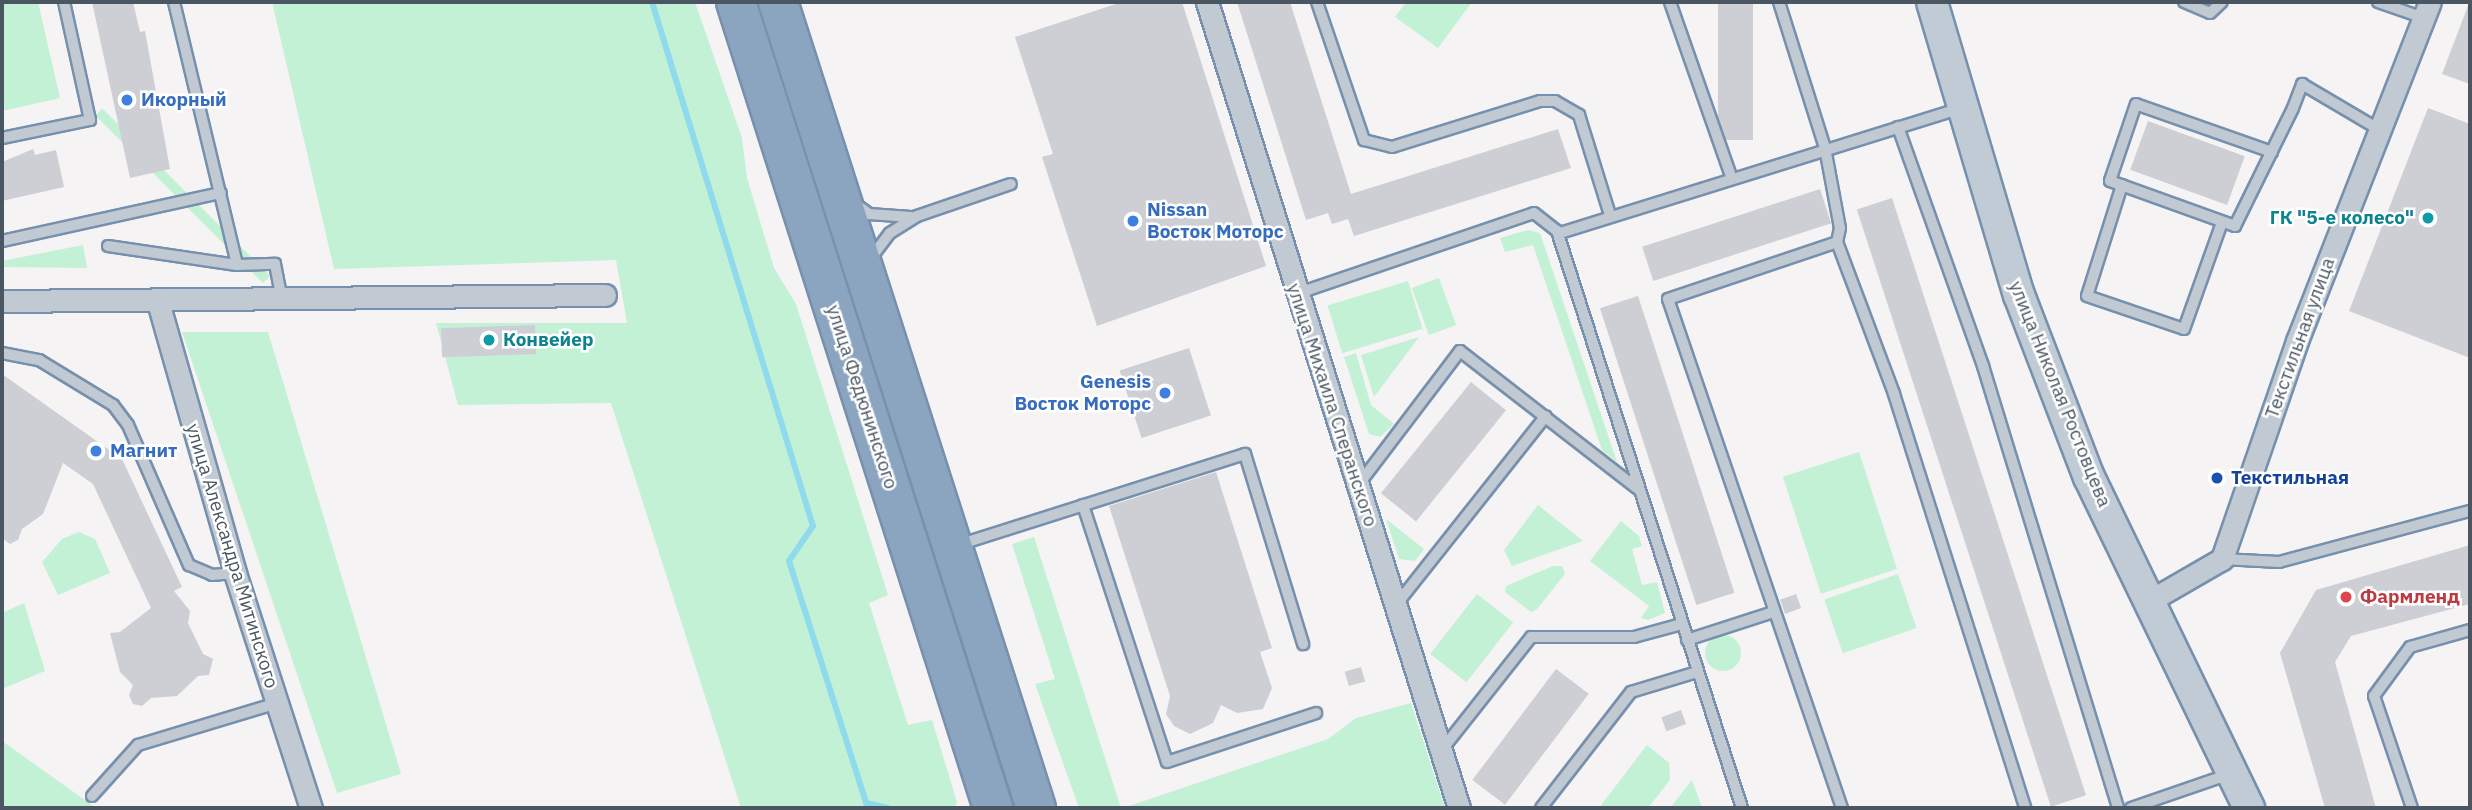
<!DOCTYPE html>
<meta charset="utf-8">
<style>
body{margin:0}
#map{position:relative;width:2472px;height:810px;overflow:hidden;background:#f5f3f3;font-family:"IBM Plex Sans",sans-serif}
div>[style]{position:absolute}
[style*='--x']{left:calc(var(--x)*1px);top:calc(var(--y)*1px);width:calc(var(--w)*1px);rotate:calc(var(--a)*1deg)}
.green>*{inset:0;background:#c3f1d5;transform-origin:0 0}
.round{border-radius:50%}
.stream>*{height:6px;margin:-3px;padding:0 3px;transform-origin:3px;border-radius:3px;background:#90daee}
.building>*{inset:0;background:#cdcfd5;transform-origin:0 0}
.roads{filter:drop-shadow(2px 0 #7690ad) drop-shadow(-2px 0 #7690ad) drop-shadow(0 2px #7690ad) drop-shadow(0 -2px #7690ad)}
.lane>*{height:10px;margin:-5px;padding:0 5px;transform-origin:5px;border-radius:5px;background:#c1cad2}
.street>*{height:21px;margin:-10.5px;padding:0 10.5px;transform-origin:10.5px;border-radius:10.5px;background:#c1cad2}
.secondary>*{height:30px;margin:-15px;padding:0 15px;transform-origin:15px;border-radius:15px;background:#c1cbd6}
.highway>*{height:38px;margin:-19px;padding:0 19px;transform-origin:19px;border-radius:19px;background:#8ba5c1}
.dots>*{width:19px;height:19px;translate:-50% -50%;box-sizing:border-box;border:4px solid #fff;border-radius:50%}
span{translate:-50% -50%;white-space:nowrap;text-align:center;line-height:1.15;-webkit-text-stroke:5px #fff;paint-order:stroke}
.shop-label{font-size:19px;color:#366cbe;font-weight:700}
.left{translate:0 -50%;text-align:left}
.right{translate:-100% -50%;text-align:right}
.culture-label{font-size:19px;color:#0d838f;font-weight:700}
.street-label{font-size:19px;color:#4a5661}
.transit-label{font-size:19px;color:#164399;font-weight:700}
.health-label{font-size:19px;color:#be3a42;font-weight:700}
.frame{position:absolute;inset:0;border:4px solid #4a5661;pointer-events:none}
</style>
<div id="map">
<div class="green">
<i style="clip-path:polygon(2px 2px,38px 2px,60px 98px,2px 111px)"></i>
<i style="clip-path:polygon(272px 2px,695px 2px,742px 138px,747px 178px,774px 268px,796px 304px,888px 595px,869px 603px,908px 725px,932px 720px,957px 802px,954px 808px,741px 808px,611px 403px,458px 405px,436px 323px,627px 323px,616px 260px,334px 269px)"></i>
<i style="clip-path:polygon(1406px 2px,1472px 2px,1438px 48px,1395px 17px)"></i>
<i style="clip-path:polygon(1528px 230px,1540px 233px,1617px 462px,1602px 450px,1533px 245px,1505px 252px,1500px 238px)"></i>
<i style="clip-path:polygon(83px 245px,87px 268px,2px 267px,2px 261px)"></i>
<i style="left:270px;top:276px;width:10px;height:237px;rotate:135deg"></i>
<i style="left:1439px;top:278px;width:50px;height:29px;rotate:70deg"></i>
<i style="left:1408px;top:281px;width:50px;height:84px;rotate:73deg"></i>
<i style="clip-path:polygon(182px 332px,268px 332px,401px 774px,337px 793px)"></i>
<i style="clip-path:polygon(1419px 337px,1374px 397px,1361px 355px)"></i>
<i style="clip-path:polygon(1356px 353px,1371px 405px,1394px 424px,1380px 437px,1369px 434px,1344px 357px)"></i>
<i style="left:1859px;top:452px;width:123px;height:80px;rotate:72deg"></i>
<i style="clip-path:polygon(1538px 505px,1583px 541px,1512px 566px,1504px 550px)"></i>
<i style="clip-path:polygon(1386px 519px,1424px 549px,1415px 561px,1399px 559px)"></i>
<i style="clip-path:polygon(1621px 521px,1639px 536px,1642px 546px,1632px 549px,1642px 585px,1657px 582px,1665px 613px,1648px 620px,1641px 618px,1649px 606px,1590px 561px)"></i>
<i style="clip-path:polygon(79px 532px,95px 539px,110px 573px,58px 595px,42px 562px,62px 539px)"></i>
<i style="clip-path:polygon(1034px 537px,1121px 808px,1079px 808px,1035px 684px,1055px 679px,1012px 544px)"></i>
<i style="clip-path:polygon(1553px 566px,1562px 566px,1565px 574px,1537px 609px,1531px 612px,1505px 592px,1506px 586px)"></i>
<i style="left:1898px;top:574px;width:57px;height:78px;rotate:71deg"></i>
<i style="left:1477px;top:594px;width:46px;height:76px;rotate:38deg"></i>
<i style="clip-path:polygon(24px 603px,45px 671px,2px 689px,2px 613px)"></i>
<i class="round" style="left:1705px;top:635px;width:36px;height:36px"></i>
<i style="clip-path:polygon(1411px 703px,1445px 808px,1123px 808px,1328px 739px,1356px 718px)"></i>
<i style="clip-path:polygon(2px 741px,96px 808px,2px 808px)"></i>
<i style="clip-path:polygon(1647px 745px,1669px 763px,1670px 780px,1648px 808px,1599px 808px)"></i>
<i style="clip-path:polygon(1692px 780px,1702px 808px,1670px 808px)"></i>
</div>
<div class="stream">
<i style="--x:652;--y:2;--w:548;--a:72.92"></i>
<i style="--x:813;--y:526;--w:42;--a:124.4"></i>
<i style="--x:789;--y:561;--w:254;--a:72.3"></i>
<i style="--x:866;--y:803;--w:22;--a:13"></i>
</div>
<div class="building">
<i style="clip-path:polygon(92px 2px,133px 2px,140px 32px,145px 31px,170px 169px,130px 178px)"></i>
<i style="clip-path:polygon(1122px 2px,1182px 2px,1266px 266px,1097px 326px,1042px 157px,1053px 154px,1015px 37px)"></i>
<i style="clip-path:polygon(1237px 2px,1290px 2px,1351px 194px,1558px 129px,1571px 168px,1354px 236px,1348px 219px,1332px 224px,1328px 213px,1306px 220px)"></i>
<i style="left:1718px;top:2px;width:35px;height:138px"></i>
<i style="clip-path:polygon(2469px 3px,2470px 3px,2470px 84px,2442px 74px)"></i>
<i style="clip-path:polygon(2428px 108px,2470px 124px,2470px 358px,2349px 311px)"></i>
<i style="left:2148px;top:121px;width:103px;height:52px;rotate:20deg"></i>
<i style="clip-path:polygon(33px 149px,35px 155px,56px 150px,64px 187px,2px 201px,2px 162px)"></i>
<i style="left:1820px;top:189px;width:36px;height:187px;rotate:72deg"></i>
<i style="left:1892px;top:198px;width:628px;height:37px;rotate:72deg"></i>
<i style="left:1638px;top:296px;width:312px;height:40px;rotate:72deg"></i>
<i style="left:535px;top:325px;width:29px;height:94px;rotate:88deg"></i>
<i style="left:1189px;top:348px;width:71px;height:73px;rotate:72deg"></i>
<i style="clip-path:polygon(2px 374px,122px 459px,182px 587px,174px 591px,190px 611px,188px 623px,203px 654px,213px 659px,209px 675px,198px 676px,177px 696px,151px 698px,142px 706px,133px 704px,129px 695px,133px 685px,120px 672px,110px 633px,120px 632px,151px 608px,93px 484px,63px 463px,43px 514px,22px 529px,18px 540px,10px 544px,2px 538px)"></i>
<i style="left:1471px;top:382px;width:45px;height:143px;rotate:39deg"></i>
<i style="clip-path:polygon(1216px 472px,1272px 648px,1260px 652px,1272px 688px,1263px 709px,1237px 713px,1221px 705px,1213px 723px,1190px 734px,1174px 726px,1166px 714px,1170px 696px,1109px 506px)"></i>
<i style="clip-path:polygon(2470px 545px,2470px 604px,2351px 636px,2335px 662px,2376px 808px,2325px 808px,2280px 653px,2316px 590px)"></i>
<i style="left:1796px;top:594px;width:15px;height:17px;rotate:70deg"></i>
<i style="left:1361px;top:667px;width:15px;height:17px;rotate:74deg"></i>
<i style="left:1556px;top:669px;width:41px;height:139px;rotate:37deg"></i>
<i style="left:1681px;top:710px;width:15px;height:21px;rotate:70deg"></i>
</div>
<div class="roads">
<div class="lane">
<i style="--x:174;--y:2;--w:270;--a:76.5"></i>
<i style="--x:1317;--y:2;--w:146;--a:71.2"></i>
<i style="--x:1364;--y:140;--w:29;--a:14"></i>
<i style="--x:1392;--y:147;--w:155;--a:-17.3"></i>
<i style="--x:1540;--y:101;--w:15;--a:0"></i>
<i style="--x:1555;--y:101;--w:28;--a:30"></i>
<i style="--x:1579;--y:115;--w:105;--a:72.8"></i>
<i style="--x:1670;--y:2;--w:184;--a:70.7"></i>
<i style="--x:1779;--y:2;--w:153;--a:72.5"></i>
<i style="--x:1825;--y:148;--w:81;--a:79.4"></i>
<i style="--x:1840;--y:228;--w:14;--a:102"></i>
<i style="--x:2184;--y:2;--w:28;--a:23"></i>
<i style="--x:2210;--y:13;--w:16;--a:-43"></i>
<i style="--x:2378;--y:2;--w:49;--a:19.2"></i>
<i style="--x:1898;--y:127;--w:254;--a:70.4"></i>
<i style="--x:1983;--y:366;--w:462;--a:73"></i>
<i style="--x:2;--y:138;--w:90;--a:-11.6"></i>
<i style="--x:90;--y:120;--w:121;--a:-102.4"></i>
<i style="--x:2272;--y:152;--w:144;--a:-160.6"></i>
<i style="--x:2136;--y:104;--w:81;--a:108.7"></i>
<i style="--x:2110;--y:181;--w:133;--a:19.8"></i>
<i style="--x:2235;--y:226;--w:131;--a:-63.8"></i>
<i style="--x:2293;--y:108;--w:26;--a:-69"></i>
<i style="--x:2302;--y:84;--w:91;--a:30.5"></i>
<i style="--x:2122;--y:185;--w:116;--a:107.5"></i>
<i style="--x:2087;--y:296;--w:102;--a:18.8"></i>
<i style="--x:2184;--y:329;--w:114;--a:-70.4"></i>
<i style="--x:854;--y:203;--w:19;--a:36"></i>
<i style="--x:869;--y:214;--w:42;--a:4.1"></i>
<i style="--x:1557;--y:231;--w:606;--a:72.22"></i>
<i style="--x:2;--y:241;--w:224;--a:-12.4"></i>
<i style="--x:108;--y:246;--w:130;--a:8.4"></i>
<i style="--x:237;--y:265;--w:38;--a:-2"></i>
<i style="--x:275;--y:264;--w:37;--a:79"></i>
<i style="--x:871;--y:258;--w:31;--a:-53"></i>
<i style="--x:890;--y:233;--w:32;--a:-32"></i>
<i style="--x:917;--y:216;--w:99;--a:-18.8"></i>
<i style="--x:1296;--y:294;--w:251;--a:-18.8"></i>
<i style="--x:1534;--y:213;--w:33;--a:38"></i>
<i style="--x:1560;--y:233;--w:420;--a:-17.3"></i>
<i style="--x:2;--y:353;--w:38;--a:11"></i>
<i style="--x:39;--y:360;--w:87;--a:31.3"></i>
<i style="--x:113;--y:405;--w:25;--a:53"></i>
<i style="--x:128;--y:425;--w:153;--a:66.5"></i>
<i style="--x:189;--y:565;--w:25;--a:23"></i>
<i style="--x:212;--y:575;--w:23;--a:-5"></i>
<i style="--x:1359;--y:484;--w:167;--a:-52.8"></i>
<i style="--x:1460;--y:351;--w:225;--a:37.8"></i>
<i style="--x:1083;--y:505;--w:270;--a:71.9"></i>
<i style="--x:1167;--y:762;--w:157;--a:-18.2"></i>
<i style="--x:958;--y:545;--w:301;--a:-17.6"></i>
<i style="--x:1245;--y:454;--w:199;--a:73"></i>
<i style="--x:2222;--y:559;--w:57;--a:3"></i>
<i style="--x:2279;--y:562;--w:198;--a:-15"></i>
<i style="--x:1396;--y:605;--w:241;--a:-51.6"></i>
<i style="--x:1687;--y:640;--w:90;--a:-18"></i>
<i style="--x:1441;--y:751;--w:145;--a:-51.7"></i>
<i style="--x:1531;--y:637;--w:103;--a:0"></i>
<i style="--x:1634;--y:637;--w:50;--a:-15.2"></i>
<i style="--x:92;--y:796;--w:69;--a:-48"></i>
<i style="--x:138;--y:745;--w:145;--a:-16.8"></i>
<i style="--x:1541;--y:808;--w:147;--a:-52.2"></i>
<i style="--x:1631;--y:692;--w:69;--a:-16.9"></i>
<i style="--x:1842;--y:808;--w:538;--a:-108.87"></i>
<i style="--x:1668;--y:299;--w:178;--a:-18.6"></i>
<i style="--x:1837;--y:242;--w:162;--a:69.4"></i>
<i style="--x:1894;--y:394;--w:434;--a:72.4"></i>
<i style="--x:2131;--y:808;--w:105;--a:-19"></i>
<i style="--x:2412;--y:808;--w:118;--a:-108.7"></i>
<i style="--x:2374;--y:696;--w:61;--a:-53.7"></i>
<i style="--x:2410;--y:647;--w:62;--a:-15.8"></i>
</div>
<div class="street">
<i style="--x:1207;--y:2;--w:844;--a:72.64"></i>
<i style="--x:2;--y:301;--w:603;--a:-0.57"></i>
<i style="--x:158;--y:302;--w:282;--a:74.1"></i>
<i style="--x:235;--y:573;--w:247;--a:72.1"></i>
<i style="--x:2151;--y:600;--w:82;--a:-30"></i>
<i style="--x:2222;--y:559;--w:231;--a:-71"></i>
<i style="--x:2297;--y:341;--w:364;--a:-68.6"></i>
</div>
<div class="secondary">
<i style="--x:1932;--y:2;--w:306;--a:73.5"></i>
<i style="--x:2019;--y:295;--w:195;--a:69"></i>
<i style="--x:2089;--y:477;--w:368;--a:64.2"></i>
</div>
<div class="highway">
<i style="--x:736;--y:2;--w:846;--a:72.31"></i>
<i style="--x:778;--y:2;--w:846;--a:72.25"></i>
</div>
</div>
<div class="dots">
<i style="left:127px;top:100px;background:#3f7fe0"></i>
<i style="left:2428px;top:218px;background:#0f9aa8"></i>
<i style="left:1133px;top:221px;background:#3f7fe0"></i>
<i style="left:489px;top:340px;background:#0f9aa8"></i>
<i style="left:1165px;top:393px;background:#3f7fe0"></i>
<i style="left:96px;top:451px;background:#3f7fe0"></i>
<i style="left:2217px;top:478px;background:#1a4fb4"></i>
<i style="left:2346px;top:597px;background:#e0444e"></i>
</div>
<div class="shop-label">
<span class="left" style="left:141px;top:100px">Икорный</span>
<span class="left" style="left:1147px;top:221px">Nissan<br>Восток Моторс</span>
<span class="right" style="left:1151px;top:393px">Genesis<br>Восток Моторс</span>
<span class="left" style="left:110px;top:451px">Магнит</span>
</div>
<div class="culture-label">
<span class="right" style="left:2414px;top:218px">ГК "5-е колесо"</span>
<span class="left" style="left:503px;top:340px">Конвейер</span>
</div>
<div class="street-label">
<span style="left:2300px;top:338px;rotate:-70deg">Текстильная улица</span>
<span style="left:2060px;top:394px;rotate:68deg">улица Николая Ростовцева</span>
<span style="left:862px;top:397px;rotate:72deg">улица Федюнинского</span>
<span style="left:1332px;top:405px;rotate:72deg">улица Михаила Сперанского</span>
<span style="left:232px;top:556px;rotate:73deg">улица Александра Митинского</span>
</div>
<div class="transit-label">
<span class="left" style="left:2231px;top:478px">Текстильная</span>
</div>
<div class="health-label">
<span class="left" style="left:2360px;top:597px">Фармленд</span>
</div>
<div class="frame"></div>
</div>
